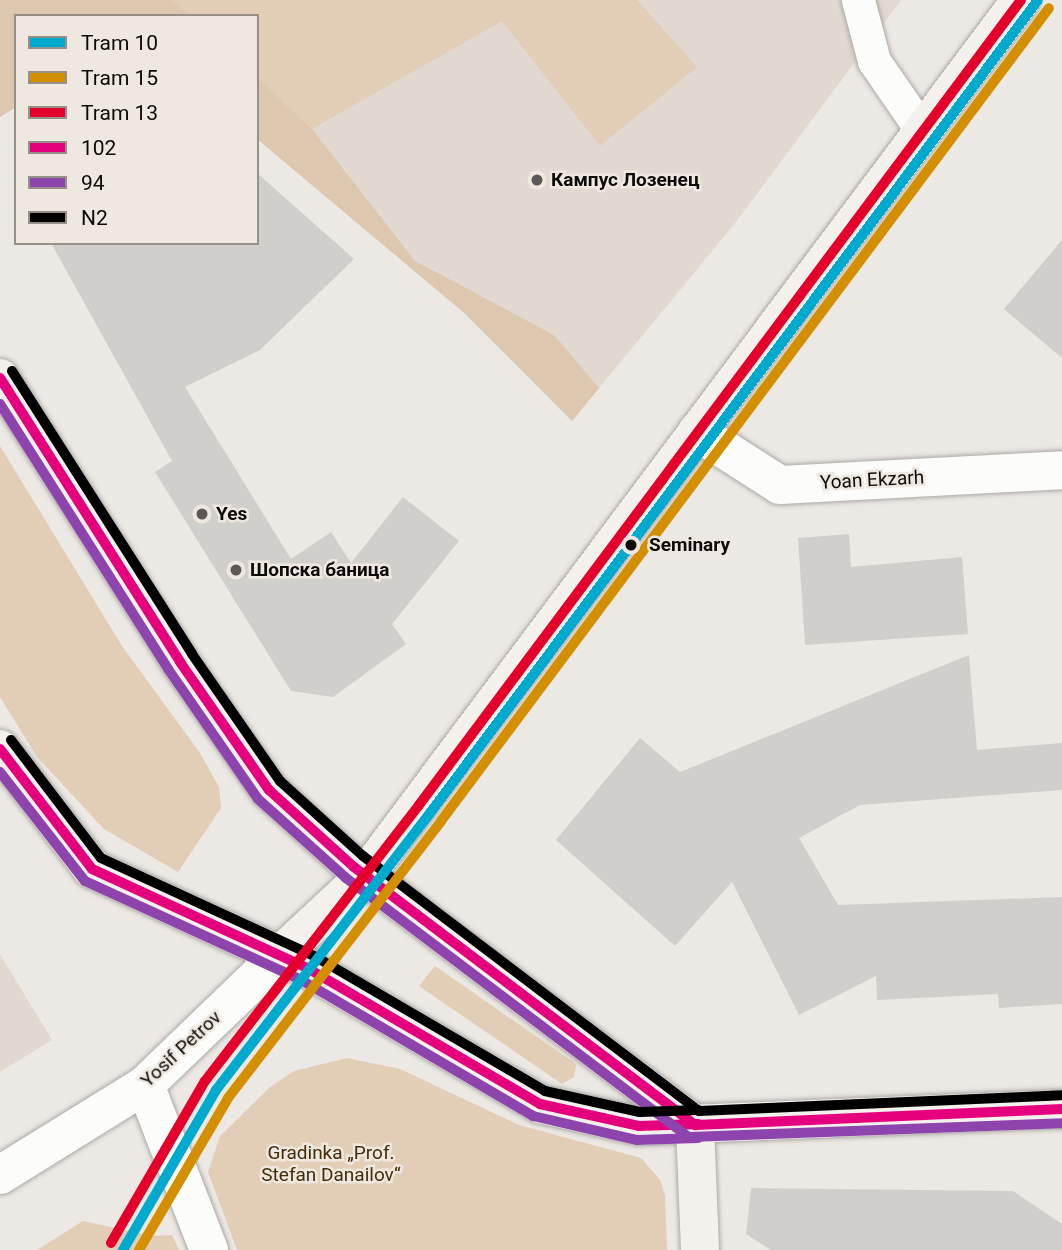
<!DOCTYPE html>
<meta charset="utf-8">
<style>
body{margin:0}
#map{position:relative;width:1062px;height:1250px;overflow:hidden;background:#ece8e4;font-family:Roboto,sans-serif}
div>[style]{position:absolute}
[style*='--x']{left:calc(var(--x)*1px);top:calc(var(--y)*1px);width:calc(var(--w)*1px);rotate:calc(var(--a)*1deg)}
.built>*{inset:0;background:#e1d8d0}
.green>*{inset:0;background:#e2cdb6}
.forest>*{inset:0;background:#ddc8af}
.building>*{inset:0;background:#d1cfcb}
.roads{filter:drop-shadow(0 0 2px #aca9a6) drop-shadow(0 0 2px #aca9a6)}
.lane>*{height:33px;margin:-16.5px;padding:0 16.5px;transform-origin:16.5px;border-radius:16.5px;background:#fcfcfb}
.street>*{height:38px;margin:-19px;padding:0 19px;transform-origin:19px;border-radius:19px;background:#fcfcfb}
.secondary>*{height:38px;margin:-19px;padding:0 19px;transform-origin:19px;border-radius:19px;background:#f4f0ec}
.bus-1>*{height:10px;margin:-5px;padding:0 5px;transform-origin:5px;border-radius:5px;background:#e5007d}
.bus-2>*{height:10px;margin:-5px;padding:0 5px;transform-origin:5px;border-radius:5px;background:#8e44ad}
.bus-3>*{height:10px;margin:-5px;padding:0 5px;transform-origin:5px;border-radius:5px;background:#000}
.tram-1>*{height:10px;margin:-5px;padding:0 5px;transform-origin:5px;border-radius:5px;background:#00a9ce}
.tram-2>*{height:10px;margin:-5px;padding:0 5px;transform-origin:5px;border-radius:5px;background:#d48f01}
.tram-3>*{height:10px;margin:-5px;padding:0 5px;transform-origin:5px;border-radius:5px;background:#e4002b}
.dots>*{width:19px;height:19px;translate:-50% -50%;box-sizing:border-box;border:4px solid #efe8e0;border-radius:50%}
span{translate:-50% -50%;white-space:nowrap;text-align:center;line-height:1.15;-webkit-text-stroke:5px #efe8e0;paint-order:stroke}
.poi-label{font-size:19px;color:#0d0b08;font-weight:700}
.left{translate:0 -50%;text-align:left}
.street-label{font-size:19px;color:#0d0b08}
.stop-label{font-size:19px;color:#0d0b08;font-weight:700}
.park-label{font-size:19px;color:#452c09}
.legend{position:absolute;left:14px;top:14px;width:245px;height:231px;box-sizing:border-box;background:#efe8e0;border:2px solid #95908a;margin:0;padding:9px 12px;list-style:none;font-size:21px;color:#0d0b08}
.legend li{display:flex;align-items:center;gap:14px;height:35px}
.legend b{width:35px;border:2px solid #95908a}
</style>
<div id="map">
<div class="built">
<div style="clip-path:polygon(0 0,901px 0,736px 222px,572px 421px,450px 298px,257px 138px,257px 16px,16px 16px,16px 107px,0 117px)"></div>
<div style="clip-path:polygon(0 954px,52px 1040px,0 1072px)"></div>
</div>
<div class="green">
<div style="clip-path:polygon(173px 0,637px 0,697px 67px,600px 146px,502px 21px,312px 129px,257px 78px,257px 16px,190px 16px)"></div>
<div style="clip-path:polygon(0 446px,122px 646px,200px 753px,219px 787px,221px 808px,178px 872px,104px 829px,37px 757px,0 697px)"></div>
<div style="clip-path:polygon(435px 966px,576px 1064px,574px 1077px,562px 1084px,419px 986px)"></div>
<div style="clip-path:polygon(347px 1058px,400px 1069px,519px 1125px,641px 1158px,660px 1180px,665px 1195px,667px 1250px,237px 1250px,208px 1172px,220px 1136px,270px 1087px,294px 1071px)"></div>
<div style="clip-path:polygon(83px 1221px,152px 1236px,172px 1235px,179px 1250px,37px 1250px)"></div>
</div>
<div class="forest">
<div style="clip-path:polygon(0 0,173px 0,190px 16px,16px 16px,16px 107px,0 117px)"></div>
<div style="clip-path:polygon(257px 78px,312px 129px,415px 261px,554px 335px,599px 388px,572px 421px,463px 312px,257px 139px)"></div>
</div>
<div class="building">
<div style="clip-path:polygon(257px 173px,354px 259px,260px 350px,185px 387px,291px 559px,331px 532px,351px 563px,403px 497px,459px 541px,392px 624px,406px 644px,333px 697px,291px 691px,155px 472px,172px 461px,51px 243px,257px 243px)"></div>
<div style="clip-path:polygon(1062px 240px,1062px 358px,1004px 309px)"></div>
<div style="clip-path:polygon(849px 534px,851px 567px,962px 557px,968px 634px,805px 645px,798px 538px)"></div>
<div style="clip-path:polygon(969px 655px,977px 750px,1062px 743px,1062px 790px,860px 805px,799px 838px,838px 905px,1062px 897px,1062px 1004px,999px 1008px,998px 994px,877px 1000px,876px 976px,799px 1015px,732px 882px,675px 946px,556px 840px,640px 738px,680px 772px)"></div>
<div style="clip-path:polygon(751px 1188px,1013px 1191px,1062px 1224px,1062px 1250px,771px 1250px,746px 1234px)"></div>
</div>
<div class="roads">
<div class="lane">
<div style="--x:858;--y:0;--w:63;--a:75.3"></div>
<div style="--x:874;--y:61;--w:70;--a:55.4"></div>
<div style="--x:914;--y:119;--w:14;--a:34"></div>
</div>
<div class="street">
<div style="--x:697;--y:432;--w:98;--a:32.6"></div>
<div style="--x:780;--y:485;--w:282;--a:-3"></div>
<div style="--x:145;--y:1085;--w:177;--a:68.8"></div>
<div style="--x:0;--y:1175;--w:171;--a:-31.8"></div>
<div style="--x:145;--y:1085;--w:189;--a:-43.9"></div>
</div>
<div class="secondary">
<div style="--x:0;--y:378;--w:336;--a:57.6"></div>
<div style="--x:180;--y:662;--w:156;--a:55.2"></div>
<div style="--x:269;--y:790;--w:115;--a:42.2"></div>
<div style="--x:354;--y:867;--w:428;--a:37.1"></div>
<div style="--x:0;--y:749;--w:151;--a:52.5"></div>
<div style="--x:92;--y:869;--w:239;--a:24.7"></div>
<div style="--x:309;--y:969;--w:268;--a:30.3"></div>
<div style="--x:540;--y:1104;--w:101;--a:12.5"></div>
<div style="--x:639;--y:1126;--w:423;--a:-2.3"></div>
<div style="--x:281;--y:954;--w:115;--a:-42.9"></div>
<div style="--x:365;--y:876;--w:1094;--a:-53.17"></div>
<div style="--x:695;--y:1125;--w:125;--a:87.7"></div>
</div>
</div>
<div class="bus-1">
<div style="--x:0;--y:378;--w:336;--a:57.6"></div>
<div style="--x:180;--y:662;--w:156;--a:55.2"></div>
<div style="--x:269;--y:790;--w:115;--a:42.2"></div>
<div style="--x:354;--y:867;--w:428;--a:37.1"></div>
<div style="--x:695;--y:1125;--w:367;--a:-2.5"></div>
<div style="--x:0;--y:749;--w:151;--a:52.5"></div>
<div style="--x:92;--y:869;--w:239;--a:24.7"></div>
<div style="--x:309;--y:969;--w:268;--a:30.3"></div>
<div style="--x:540;--y:1104;--w:101;--a:12.5"></div>
<div style="--x:639;--y:1126;--w:59;--a:-1.9"></div>
</div>
<div class="bus-2">
<div style="--x:0;--y:404;--w:314;--a:57.6"></div>
<div style="--x:168;--y:669;--w:158;--a:55.3"></div>
<div style="--x:258;--y:799;--w:118;--a:41.9"></div>
<div style="--x:346;--y:878;--w:429;--a:37.1"></div>
<div style="--x:688;--y:1137;--w:374;--a:-2.1"></div>
<div style="--x:0;--y:772;--w:138;--a:52.1"></div>
<div style="--x:85;--y:881;--w:240;--a:24.6"></div>
<div style="--x:303;--y:981;--w:267;--a:30.4"></div>
<div style="--x:533;--y:1116;--w:107;--a:13"></div>
<div style="--x:637;--y:1140;--w:61;--a:-1.9"></div>
</div>
<div class="bus-3">
<div style="--x:12;--y:371;--w:335;--a:57.5"></div>
<div style="--x:192;--y:654;--w:155;--a:55.3"></div>
<div style="--x:280;--y:781;--w:112;--a:42.1"></div>
<div style="--x:363;--y:856;--w:422;--a:37.2"></div>
<div style="--x:699;--y:1111;--w:362;--a:-2.5"></div>
<div style="--x:11;--y:740;--w:148;--a:52.7"></div>
<div style="--x:101;--y:858;--w:237;--a:24.7"></div>
<div style="--x:316;--y:957;--w:265;--a:30.3"></div>
<div style="--x:545;--y:1091;--w:97;--a:12.5"></div>
<div style="--x:640;--y:1112;--w:58;--a:-2"></div>
</div>
<div class="tram-1">
<div style="--x:123;--y:1250;--w:185;--a:-59.8"></div>
<div style="--x:216;--y:1090;--w:350;--a:-52.3"></div>
<div style="--x:430;--y:813;--w:1015;--a:-53.21"></div>
</div>
<div class="tram-2">
<div style="--x:139;--y:1250;--w:176;--a:-59.6"></div>
<div style="--x:228;--y:1098;--w:349;--a:-52.4"></div>
<div style="--x:441;--y:821;--w:1015;--a:-53.21"></div>
</div>
<div class="tram-3">
<div style="--x:111;--y:1243;--w:187;--a:-59.9"></div>
<div style="--x:205;--y:1081;--w:349;--a:-52.2"></div>
<div style="--x:419;--y:805;--w:1005;--a:-53.21"></div>
</div>
<div class="dots">
<div style="left:537px;top:180px;background:#5b5855"></div>
<div style="left:202px;top:514px;background:#5b5855"></div>
<div style="left:631px;top:545px;background:#0d0b08"></div>
<div style="left:236px;top:570px;background:#5b5855"></div>
</div>
<div class="poi-label">
<span class="left" style="left:551px;top:180px">Кампус Лозенец</span>
<span class="left" style="left:216px;top:514px">Yes</span>
<span class="left" style="left:250px;top:570px">Шопска баница</span>
</div>
<div class="street-label">
<span style="left:872px;top:480px;rotate:-3deg">Yoan Ekzarh</span>
<span style="left:181px;top:1049px;rotate:-43deg">Yosif Petrov</span>
</div>
<div class="stop-label">
<span class="left" style="left:649px;top:545px">Seminary</span>
</div>
<div class="park-label">
<span style="left:331px;top:1164px">Gradinka „Prof.<br>Stefan Danailov“</span>
</div>
<ul class="legend">
<li><b style="height:9px;background:#00a9ce"></b>Tram 10</li>
<li><b style="height:9px;background:#d48f01"></b>Tram 15</li>
<li><b style="height:9px;background:#e4002b"></b>Tram 13</li>
<li><b style="height:9px;background:#e5007d"></b>102</li>
<li><b style="height:9px;background:#8e44ad"></b>94</li>
<li><b style="height:9px;background:#000"></b>N2</li>
</ul>
</div>
